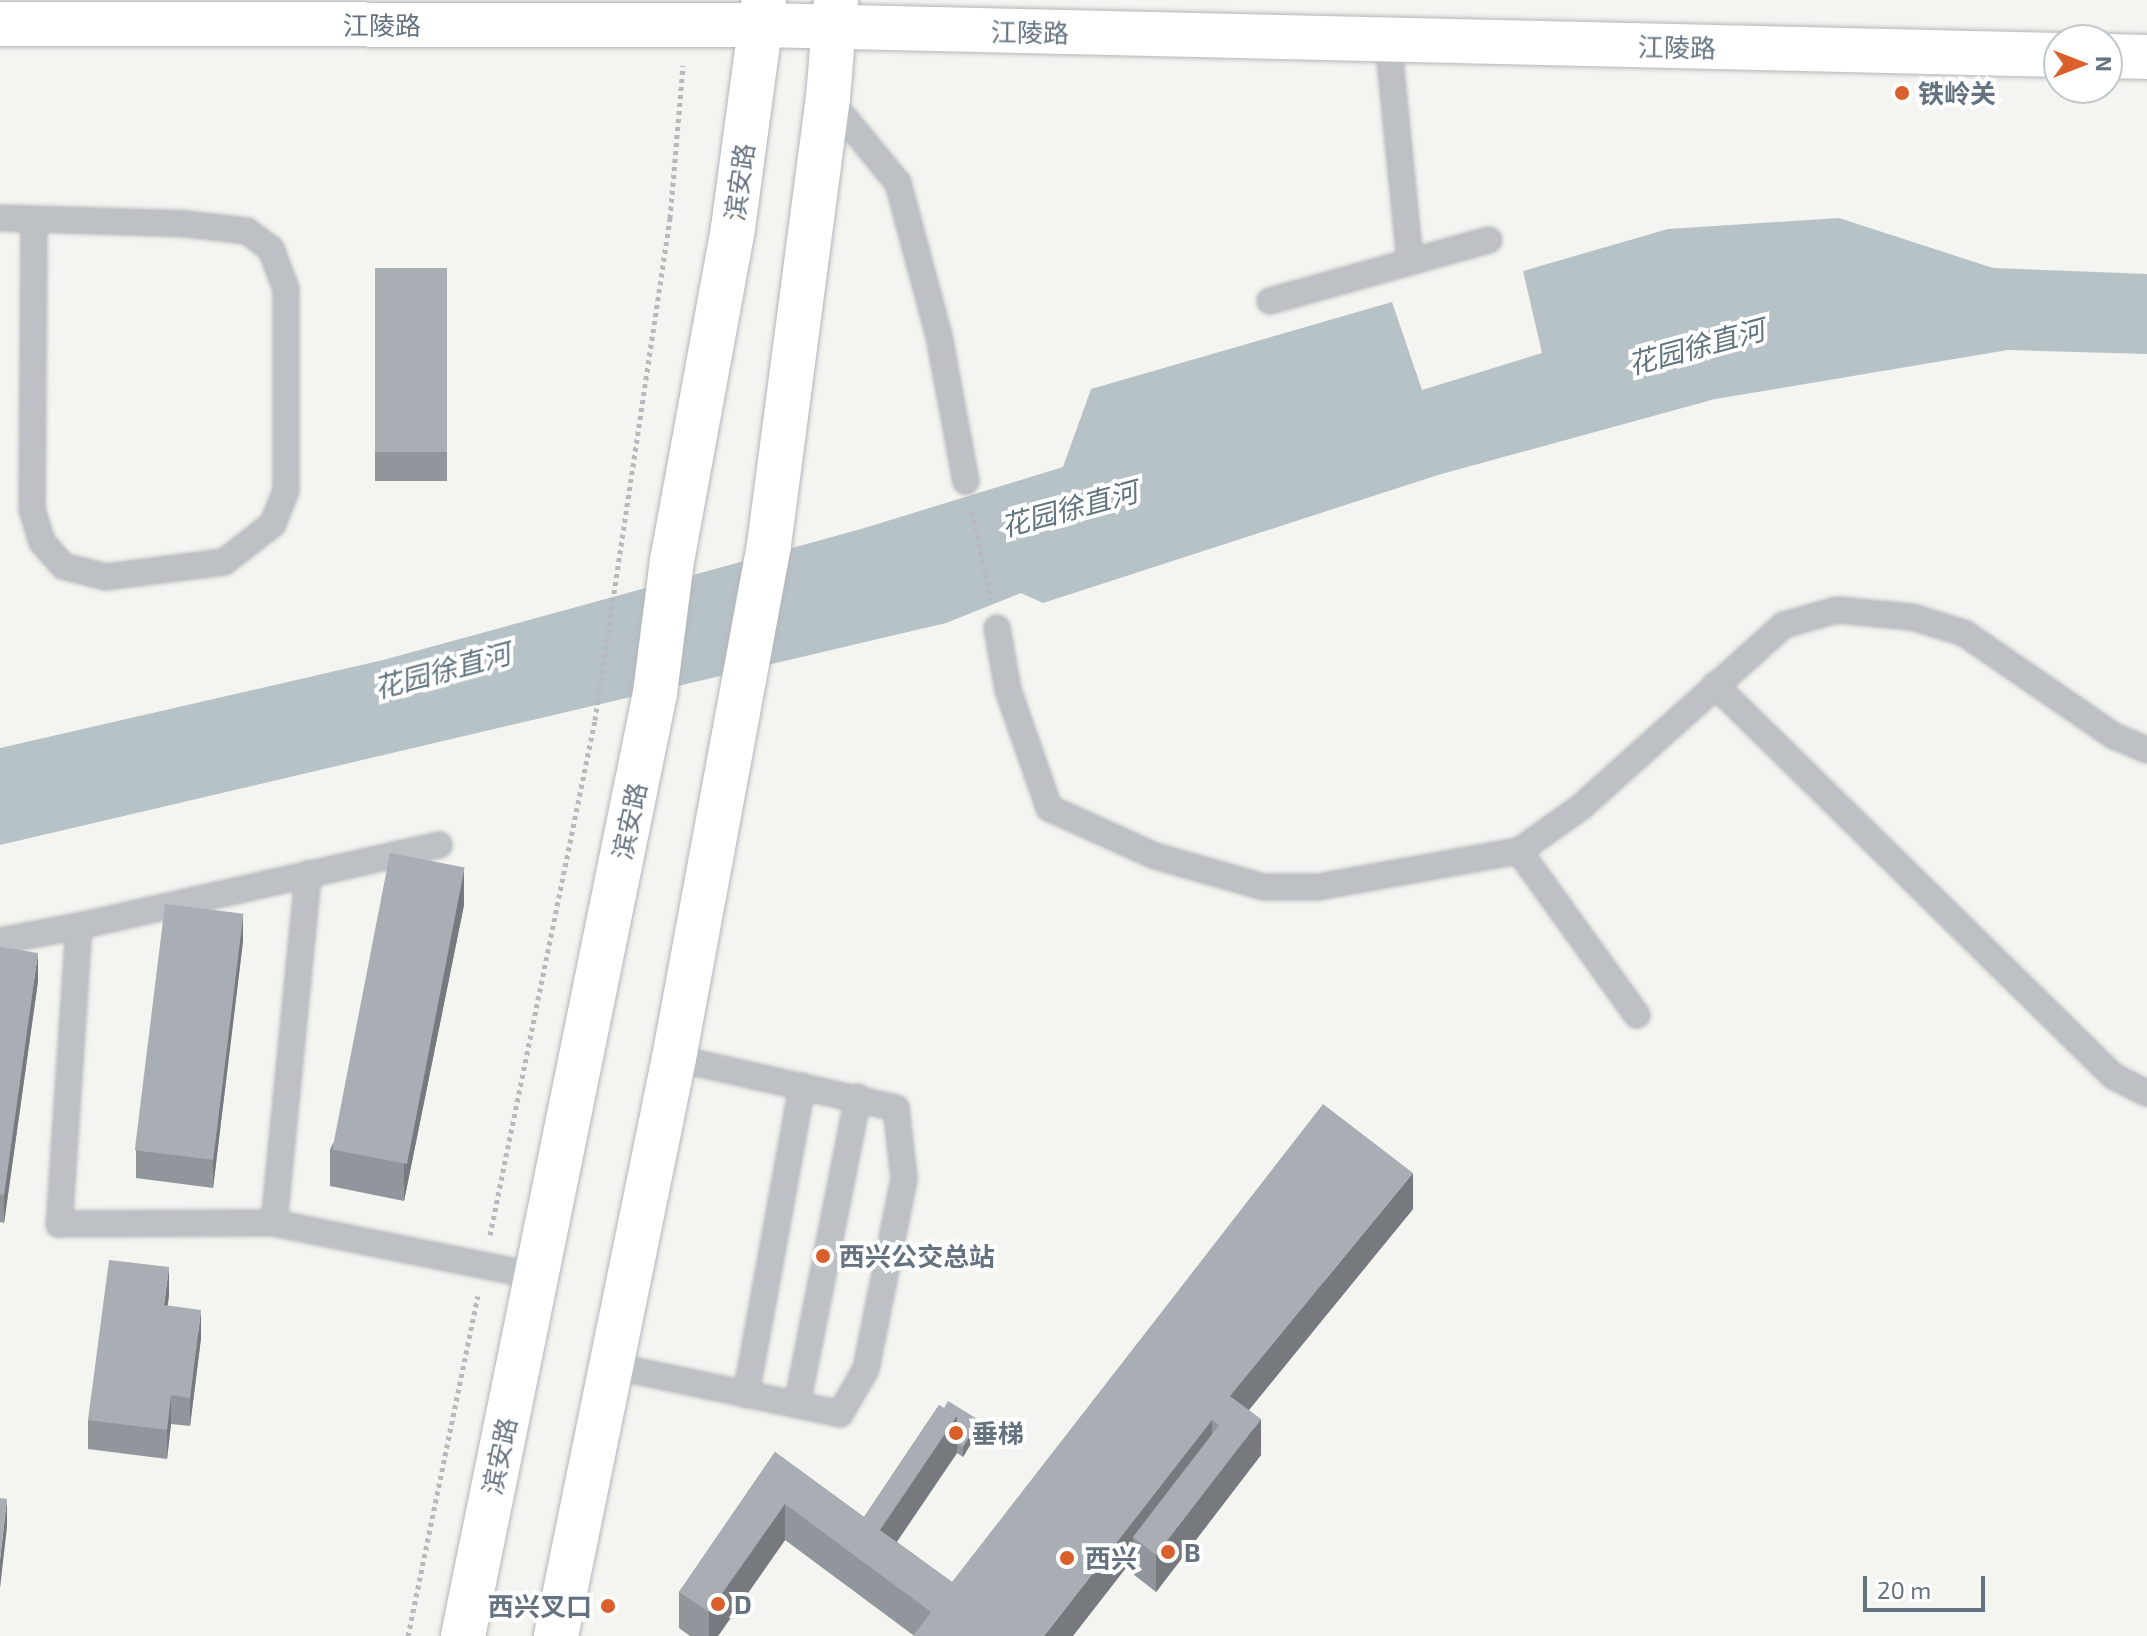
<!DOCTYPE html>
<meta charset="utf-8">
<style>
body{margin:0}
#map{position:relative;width:2147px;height:1636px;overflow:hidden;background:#f4f4f0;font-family:"Exo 2","Noto Sans SC",sans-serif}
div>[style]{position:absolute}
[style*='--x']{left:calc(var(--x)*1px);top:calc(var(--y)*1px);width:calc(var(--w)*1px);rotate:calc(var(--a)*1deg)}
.water>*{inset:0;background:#b7c2c7}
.path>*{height:5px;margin-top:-2.5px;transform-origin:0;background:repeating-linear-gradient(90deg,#b7b9bc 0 4px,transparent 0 8px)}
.roads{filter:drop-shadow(0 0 2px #b2b6ba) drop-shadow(0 0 2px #b2b6ba)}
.service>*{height:24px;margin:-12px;padding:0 12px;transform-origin:12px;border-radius:12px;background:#bdc0c4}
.secondary>*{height:44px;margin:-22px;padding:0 22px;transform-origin:22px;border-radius:22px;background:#fff}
.wall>*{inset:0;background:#90969b;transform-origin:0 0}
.shaded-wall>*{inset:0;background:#767a7e}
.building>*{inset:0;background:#a8aeb4;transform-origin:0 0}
.dots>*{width:22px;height:22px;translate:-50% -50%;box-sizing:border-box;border:4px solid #fff;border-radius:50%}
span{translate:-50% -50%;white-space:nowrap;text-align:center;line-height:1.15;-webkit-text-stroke:8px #fff;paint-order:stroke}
.street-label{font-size:26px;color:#657280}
.poi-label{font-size:26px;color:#657280;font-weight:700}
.left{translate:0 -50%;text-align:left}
.right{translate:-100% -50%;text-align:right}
.water-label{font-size:28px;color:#60737e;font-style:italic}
.north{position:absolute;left:2043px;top:24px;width:80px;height:80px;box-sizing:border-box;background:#fff;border:2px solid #c1c7cc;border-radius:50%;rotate:90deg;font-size:22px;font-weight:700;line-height:32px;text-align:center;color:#657280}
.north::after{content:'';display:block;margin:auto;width:28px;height:36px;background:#da5f2b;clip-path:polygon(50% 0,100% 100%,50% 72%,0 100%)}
.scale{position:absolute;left:1863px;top:1576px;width:122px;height:36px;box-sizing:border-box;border:4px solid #657280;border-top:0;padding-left:10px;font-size:24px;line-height:28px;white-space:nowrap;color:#657280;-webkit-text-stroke:6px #fff;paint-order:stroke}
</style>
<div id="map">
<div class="water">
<div style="clip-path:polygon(1839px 218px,1993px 268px,2147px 274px,2147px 354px,2008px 350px,1715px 399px,1438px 475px,1043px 603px,1021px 593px,946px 623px,0 845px,0 748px,383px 660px,861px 529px,1063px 467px,1091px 389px,1392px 302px,1422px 390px,1542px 353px,1523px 271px,1668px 229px)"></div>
</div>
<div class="path">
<div style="--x:972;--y:512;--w:90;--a:77.8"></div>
<div style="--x:490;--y:1235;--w:526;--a:-78.48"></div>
<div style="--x:595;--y:720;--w:508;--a:-81.5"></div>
<div style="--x:670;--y:218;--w:153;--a:-85.1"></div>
<div style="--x:408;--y:1636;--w:347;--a:-78.4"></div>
</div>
<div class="roads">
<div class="service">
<div style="--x:1388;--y:40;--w:222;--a:84.3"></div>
<div style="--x:828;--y:98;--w:110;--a:50.5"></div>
<div style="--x:898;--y:183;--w:158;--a:75"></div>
<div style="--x:939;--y:336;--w:148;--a:79.5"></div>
<div style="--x:0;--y:218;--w:186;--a:1.8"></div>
<div style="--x:186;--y:224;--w:61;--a:6.5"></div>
<div style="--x:247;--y:231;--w:30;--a:37"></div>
<div style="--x:271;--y:249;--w:43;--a:69.4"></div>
<div style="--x:286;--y:289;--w:202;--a:90"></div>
<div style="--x:286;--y:491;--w:35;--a:112"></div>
<div style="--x:273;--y:524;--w:62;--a:142.2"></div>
<div style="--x:224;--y:562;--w:119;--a:172.8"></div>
<div style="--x:106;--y:577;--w:44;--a:-165.7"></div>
<div style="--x:63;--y:566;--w:32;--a:-131"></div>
<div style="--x:42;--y:542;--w:34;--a:-107"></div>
<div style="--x:32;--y:510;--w:291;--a:-89.6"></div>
<div style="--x:1270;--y:301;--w:227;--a:-15.6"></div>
<div style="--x:997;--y:628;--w:63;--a:79.9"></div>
<div style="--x:1008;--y:690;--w:125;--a:70.8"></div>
<div style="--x:1049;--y:808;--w:116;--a:24.4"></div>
<div style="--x:1155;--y:856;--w:113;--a:15.9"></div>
<div style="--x:1264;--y:887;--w:54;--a:0"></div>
<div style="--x:1318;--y:887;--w:204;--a:-10.2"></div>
<div style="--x:1519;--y:851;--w:76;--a:-35.4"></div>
<div style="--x:1581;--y:807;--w:273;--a:-41.9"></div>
<div style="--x:1784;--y:625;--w:55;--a:-15.8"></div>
<div style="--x:1837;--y:610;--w:75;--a:5.3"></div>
<div style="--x:1912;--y:617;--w:54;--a:17.1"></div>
<div style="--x:1964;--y:633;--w:182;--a:34.5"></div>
<div style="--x:2114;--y:736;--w:36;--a:23"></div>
<div style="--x:1715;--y:685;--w:558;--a:44.49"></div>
<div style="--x:2113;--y:1076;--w:38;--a:27"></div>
<div style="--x:439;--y:845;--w:369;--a:167.3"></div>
<div style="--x:79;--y:926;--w:299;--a:93.8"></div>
<div style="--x:59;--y:1224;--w:215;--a:-0.3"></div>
<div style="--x:274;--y:1223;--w:267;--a:11.4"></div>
<div style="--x:1519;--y:851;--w:202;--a:54.3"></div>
<div style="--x:0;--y:941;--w:80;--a:-10.8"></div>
<div style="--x:274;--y:1223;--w:351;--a:-84.4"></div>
<div style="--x:613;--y:1366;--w:232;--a:11.9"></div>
<div style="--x:840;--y:1414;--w:52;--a:-60"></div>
<div style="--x:866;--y:1369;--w:195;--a:-78.7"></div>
<div style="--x:904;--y:1178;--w:70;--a:-96.5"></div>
<div style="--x:896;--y:1108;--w:228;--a:-167.3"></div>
<div style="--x:746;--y:1395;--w:314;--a:-79.7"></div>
<div style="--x:797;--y:1405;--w:314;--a:-78.8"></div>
</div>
<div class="secondary">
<div style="--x:0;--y:24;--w:761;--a:0.08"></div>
<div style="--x:761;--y:25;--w:1298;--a:1.32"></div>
<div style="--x:2107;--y:56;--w:40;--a:1.4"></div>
<div style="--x:463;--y:1636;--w:962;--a:-78.49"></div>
<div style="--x:655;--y:693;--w:133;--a:-82.7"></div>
<div style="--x:672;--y:561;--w:339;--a:-79.6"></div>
<div style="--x:733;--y:228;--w:230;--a:-82.3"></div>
<div style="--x:556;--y:1636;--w:590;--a:-78.46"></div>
<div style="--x:674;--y:1058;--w:522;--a:-79.51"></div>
<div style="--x:769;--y:545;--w:451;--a:-82.5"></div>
<div style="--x:828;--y:98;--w:98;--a:-85.3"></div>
</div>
</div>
<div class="wall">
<div style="left:375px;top:268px;width:72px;height:213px"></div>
<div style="clip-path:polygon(464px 905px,404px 1201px,330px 1186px,330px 1149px)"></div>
<div style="clip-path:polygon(243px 941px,213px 1188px,136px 1178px,136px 1150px)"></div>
<div style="clip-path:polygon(0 947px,38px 981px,4px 1223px,0 1222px)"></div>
<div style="clip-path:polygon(1413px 1209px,1249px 1410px,1261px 1455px,1156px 1592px,1133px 1574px,1133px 1559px,913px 1635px,785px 1540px,718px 1636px,690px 1636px,679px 1628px,679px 1592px,775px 1452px,864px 1517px,939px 1405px,979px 1430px,963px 1457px,957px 1453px,897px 1542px,952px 1582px)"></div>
<div style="clip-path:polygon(169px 1296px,167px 1305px,201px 1338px,190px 1426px,171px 1424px,167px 1459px,88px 1449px,88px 1420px)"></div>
</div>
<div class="shaded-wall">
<div style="clip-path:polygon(464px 868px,464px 905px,404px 1201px,404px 1165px)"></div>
<div style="clip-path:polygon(243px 913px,243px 941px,213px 1188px,213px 1159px)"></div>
<div style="clip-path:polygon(38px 953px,38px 981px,4px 1223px,4px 1195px)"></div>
<div style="clip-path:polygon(1413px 1173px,1413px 1209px,1230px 1433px,1230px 1396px)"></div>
<div style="clip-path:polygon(169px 1267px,169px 1296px,164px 1333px,164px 1305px)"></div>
<div style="clip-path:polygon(201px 1310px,201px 1338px,190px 1426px,190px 1398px)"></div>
<div style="clip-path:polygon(171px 1395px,171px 1424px,167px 1459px,167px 1430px)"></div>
<div style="clip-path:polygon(957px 1416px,957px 1453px,880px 1566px,880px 1530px)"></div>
<div style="clip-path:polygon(1261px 1419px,1261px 1455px,1156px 1592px,1156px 1555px)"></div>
<div style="clip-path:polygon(979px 1420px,979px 1430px,963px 1457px,963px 1447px)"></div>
<div style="clip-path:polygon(1212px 1420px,1212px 1457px,1133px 1537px,1133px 1559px,1073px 1636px,1044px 1636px)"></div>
<div style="clip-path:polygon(7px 1499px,7px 1527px,0 1588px,0 1560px)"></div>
<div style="clip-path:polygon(785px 1504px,785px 1540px,718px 1636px,709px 1636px,709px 1612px)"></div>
</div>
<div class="building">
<div style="left:375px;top:268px;width:72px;height:184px"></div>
<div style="left:390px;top:853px;width:76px;height:302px;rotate:11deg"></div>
<div style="left:165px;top:904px;width:79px;height:248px;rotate:7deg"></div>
<div style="clip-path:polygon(0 947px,38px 953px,4px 1195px,0 1194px)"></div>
<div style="clip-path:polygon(1323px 1104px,1413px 1173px,1230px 1396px,1261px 1419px,1156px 1555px,1133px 1537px,1219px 1425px,1212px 1420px,1044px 1636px,913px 1636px,931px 1612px,785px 1504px,709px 1612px,679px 1592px,775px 1452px,864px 1517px,939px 1405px,957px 1416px,880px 1530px,952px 1582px)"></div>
<div style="clip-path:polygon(109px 1260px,169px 1267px,164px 1305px,201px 1310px,190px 1398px,171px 1395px,167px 1430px,88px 1420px)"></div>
<div style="clip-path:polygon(948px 1401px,979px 1420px,963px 1447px,957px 1443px,957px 1416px,944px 1408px)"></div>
<div style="clip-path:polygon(0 1498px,7px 1499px,0 1560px)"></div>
</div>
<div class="dots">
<div style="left:1902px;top:93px;background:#da5f2b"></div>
<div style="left:823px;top:1256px;background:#da5f2b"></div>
<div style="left:956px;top:1433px;background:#da5f2b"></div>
<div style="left:1168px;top:1552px;background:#da5f2b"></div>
<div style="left:1067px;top:1558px;background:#da5f2b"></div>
<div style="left:718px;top:1604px;background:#da5f2b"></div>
<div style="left:608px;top:1606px;background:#da5f2b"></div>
</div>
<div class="street-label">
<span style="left:382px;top:25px">江陵路</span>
<span style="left:1030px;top:32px;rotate:1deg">江陵路</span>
<span style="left:1677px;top:47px;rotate:1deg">江陵路</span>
<span style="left:739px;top:182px;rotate:-82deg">滨安路</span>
<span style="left:629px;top:821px;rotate:-78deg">滨安路</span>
<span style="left:499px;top:1456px;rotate:-78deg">滨安路</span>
</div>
<div class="poi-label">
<span class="left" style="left:1918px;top:93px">铁岭关</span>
<span class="left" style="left:839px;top:1256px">西兴公交总站</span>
<span class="left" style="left:972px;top:1433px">垂梯</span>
<span class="left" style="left:1184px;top:1552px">B</span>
<span class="left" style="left:1085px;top:1558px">西兴</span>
<span class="left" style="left:734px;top:1604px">D</span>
<span class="right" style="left:592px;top:1606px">西兴叉口</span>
</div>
<div class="water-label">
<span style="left:1696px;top:346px;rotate:-15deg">花园徐直河</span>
<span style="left:1069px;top:508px;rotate:-15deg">花园徐直河</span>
<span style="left:442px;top:670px;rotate:-15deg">花园徐直河</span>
</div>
<div class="north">N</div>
<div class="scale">20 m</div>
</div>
